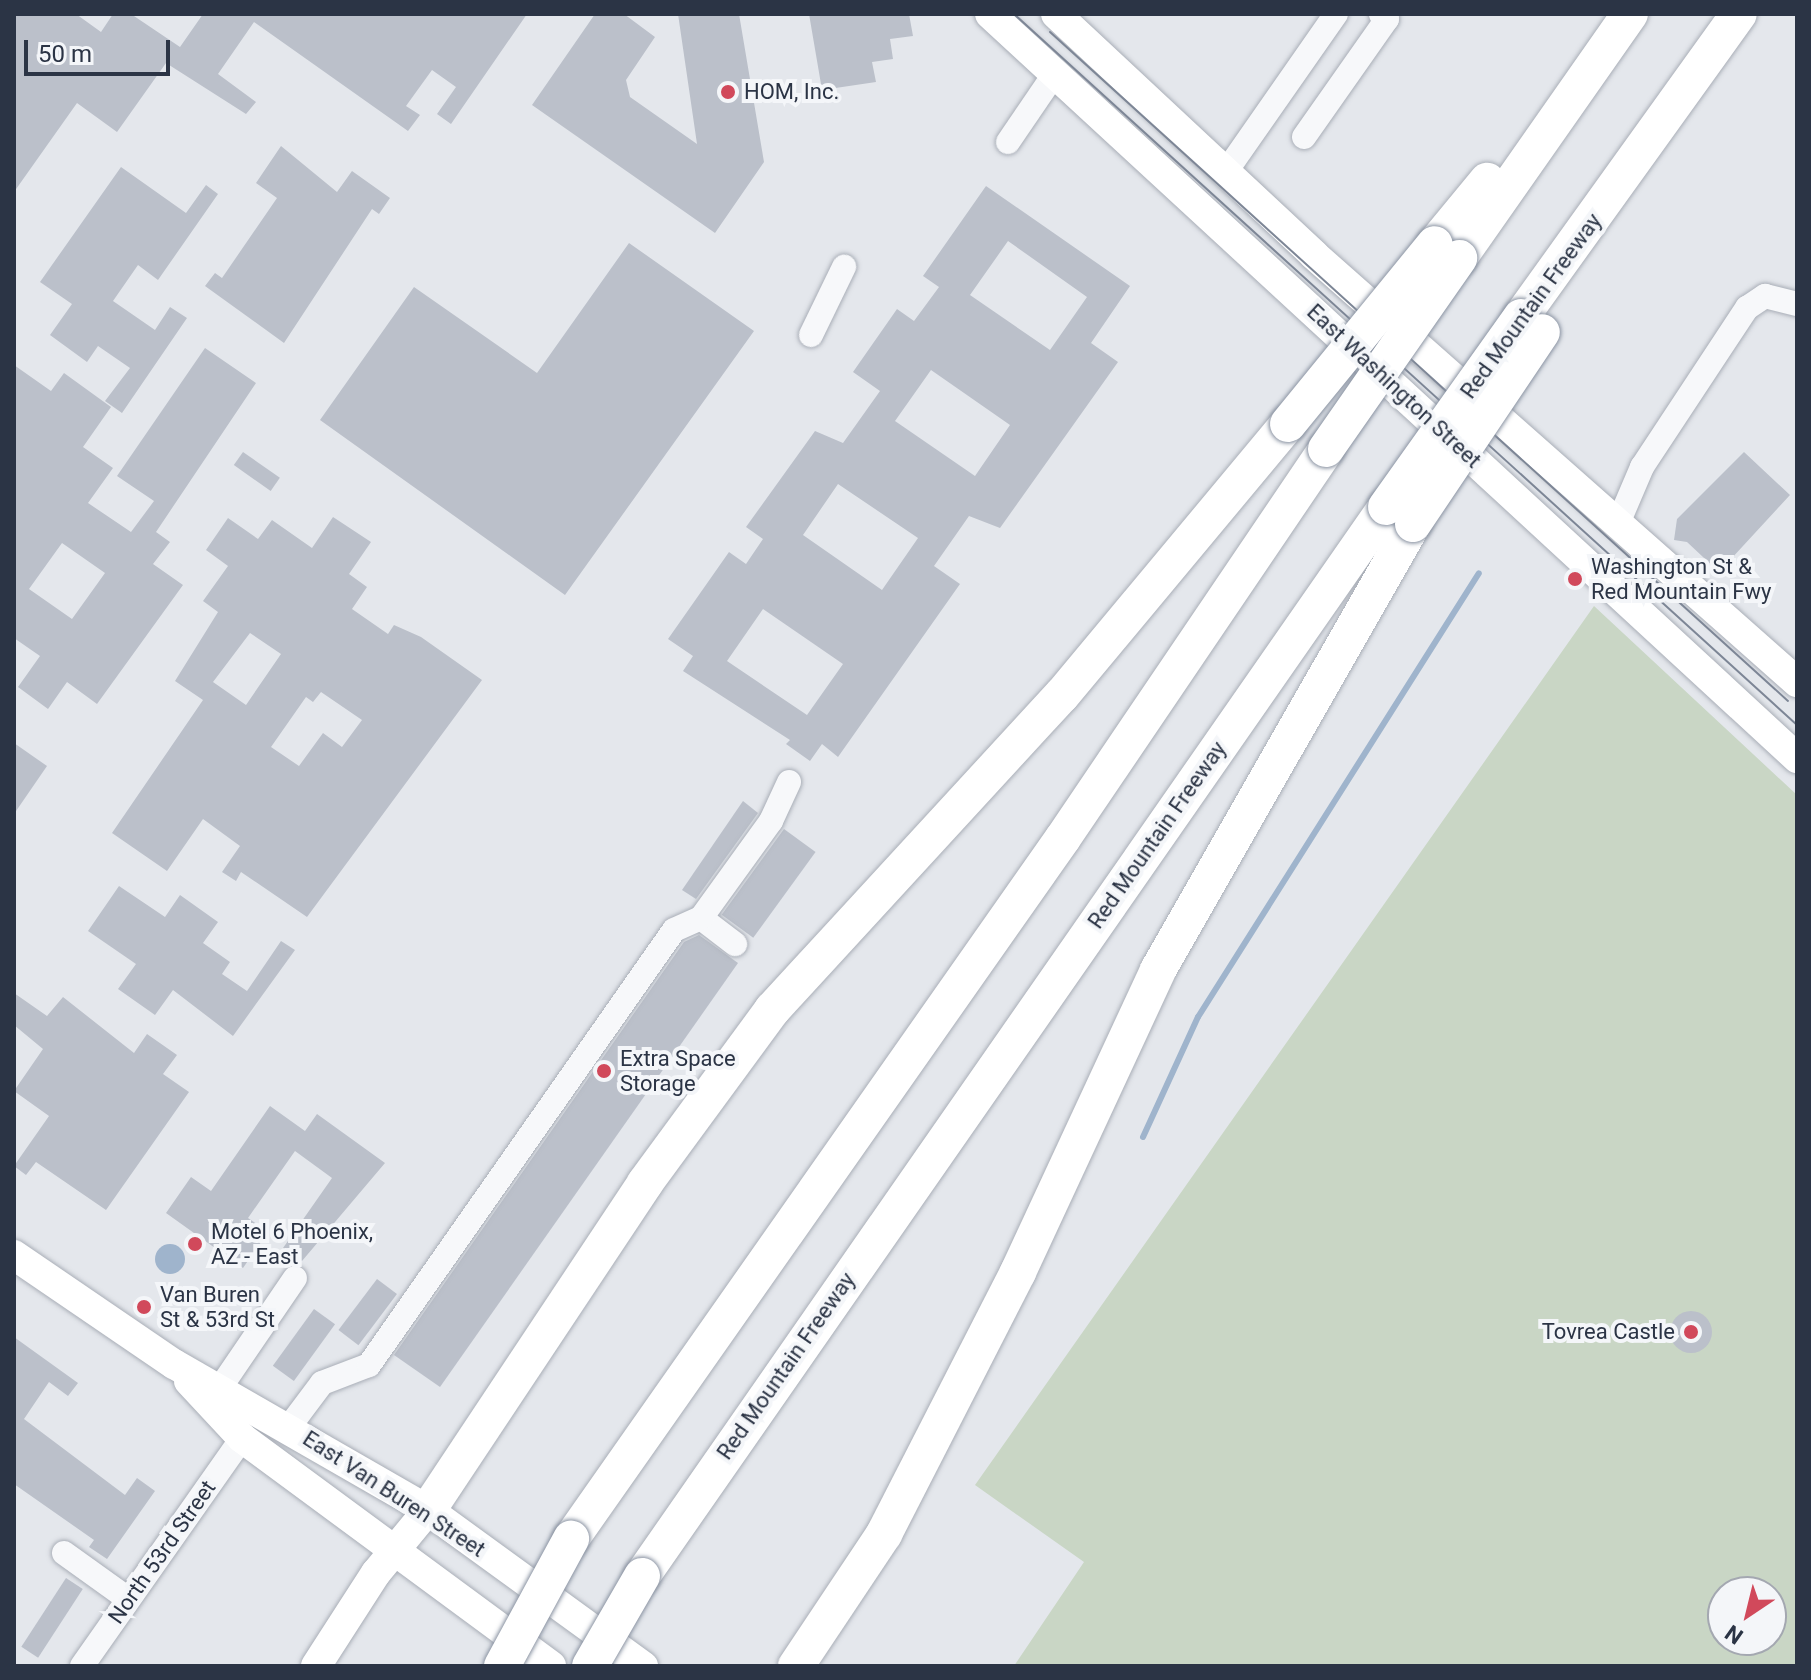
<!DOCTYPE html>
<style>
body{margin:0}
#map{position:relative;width:1811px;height:1680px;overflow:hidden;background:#e4e7ec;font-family:Roboto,sans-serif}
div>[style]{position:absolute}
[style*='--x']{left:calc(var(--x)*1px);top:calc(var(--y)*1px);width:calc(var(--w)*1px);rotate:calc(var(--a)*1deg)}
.green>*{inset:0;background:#c9d6c5}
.water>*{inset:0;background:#9fb4cc}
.round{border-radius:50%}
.stream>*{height:6px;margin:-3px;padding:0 3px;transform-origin:3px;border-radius:3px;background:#9fb4cc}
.building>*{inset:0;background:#bbc0ca;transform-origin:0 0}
.roads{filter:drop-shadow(0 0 2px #a9aeb7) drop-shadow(0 0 2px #a9aeb7)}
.minor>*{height:24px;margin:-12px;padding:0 12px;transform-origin:12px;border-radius:12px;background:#f7f8fa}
.major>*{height:30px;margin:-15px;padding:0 15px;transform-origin:15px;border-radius:15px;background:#fff}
.highway>*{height:36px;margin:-18px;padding:0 18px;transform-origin:18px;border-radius:18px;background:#fff}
.tram>*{height:2px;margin:-1px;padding:0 1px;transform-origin:1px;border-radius:1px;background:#7d8696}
.bridges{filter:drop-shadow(0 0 2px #8b94a3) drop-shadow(0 0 2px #8b94a3)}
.highway-bridge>*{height:36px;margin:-18px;padding:0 18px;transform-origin:18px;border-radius:18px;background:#fff}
.dots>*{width:22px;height:22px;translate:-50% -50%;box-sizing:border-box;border:4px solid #f4f6f9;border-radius:50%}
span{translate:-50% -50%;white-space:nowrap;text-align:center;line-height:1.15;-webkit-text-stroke:8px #f4f6f9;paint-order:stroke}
.poi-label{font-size:22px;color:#2b3445}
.left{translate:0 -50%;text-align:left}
.right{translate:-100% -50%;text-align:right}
.street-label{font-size:22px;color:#2b3445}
.frame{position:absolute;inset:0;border:16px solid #2b3445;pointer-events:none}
.north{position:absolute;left:1707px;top:1576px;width:80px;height:80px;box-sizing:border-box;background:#f4f6f9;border:2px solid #a4a8b1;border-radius:50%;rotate:215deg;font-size:22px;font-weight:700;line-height:32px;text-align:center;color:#2b3445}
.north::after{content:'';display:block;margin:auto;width:28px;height:36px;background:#d1495b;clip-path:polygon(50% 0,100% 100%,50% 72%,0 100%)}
.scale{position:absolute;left:24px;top:40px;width:146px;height:36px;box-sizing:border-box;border:4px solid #2b3445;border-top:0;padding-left:10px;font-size:24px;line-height:28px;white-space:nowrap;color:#2b3445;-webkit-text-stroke:6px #f4f6f9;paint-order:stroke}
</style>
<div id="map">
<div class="green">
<div style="clip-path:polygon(evenodd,1594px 606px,1797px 795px,1797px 1666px,1014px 1666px,1084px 1562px,975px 1485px,1594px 606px,1723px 1592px,1771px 1592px,1771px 1640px,1723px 1640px,1723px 1592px)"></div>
</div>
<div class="water">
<div class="round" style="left:155px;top:1244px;width:30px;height:30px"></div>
</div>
<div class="stream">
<div style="--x:1143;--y:1137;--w:132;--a:-65.4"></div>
<div style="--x:1198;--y:1017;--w:525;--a:-57.67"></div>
</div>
<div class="building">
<div style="clip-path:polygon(14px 14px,76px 14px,101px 32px,113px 14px,131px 14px,180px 47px,203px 14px,527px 14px,451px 124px,437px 114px,456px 87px,432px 70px,406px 106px,420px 115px,408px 131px,254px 22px,218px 74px,256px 102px,246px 114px,166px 63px,117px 132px,77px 103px,14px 192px)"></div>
<div style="clip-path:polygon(595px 14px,624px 14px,655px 37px,626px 80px,630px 97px,697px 144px,678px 14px,739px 14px,764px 162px,715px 233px,532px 105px)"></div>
<div style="clip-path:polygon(809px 14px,909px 14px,913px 36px,890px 39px,893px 59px,872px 62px,876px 82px,822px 90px)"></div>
<div style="clip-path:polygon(281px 146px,337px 192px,352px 171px,390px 198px,379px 214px,372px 209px,284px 343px,205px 286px,215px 273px,222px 278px,277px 198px,256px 183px)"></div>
<div style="clip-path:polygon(121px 167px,186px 213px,206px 185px,218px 194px,158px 280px,138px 265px,113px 301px,155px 330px,170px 307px,187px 318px,122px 413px,105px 401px,130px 368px,98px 346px,87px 362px,50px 335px,72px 304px,40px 282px)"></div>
<div style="clip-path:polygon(evenodd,986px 186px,1130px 286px,1091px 343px,1118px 362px,1000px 528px,969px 516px,934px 566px,960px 584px,838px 757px,822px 744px,810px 761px,786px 744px,790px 740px,683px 671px,693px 656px,668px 639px,729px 552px,746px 564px,763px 539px,746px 527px,815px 431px,843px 443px,880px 391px,853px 372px,897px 309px,914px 321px,939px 287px,923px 276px,986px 186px,1008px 241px,1087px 297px,1050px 350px,970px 295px,1008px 241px,986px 186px,931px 370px,1010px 425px,975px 476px,895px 421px,931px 370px,986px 186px,838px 484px,918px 538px,882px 590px,803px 535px,838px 484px,986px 186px,763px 609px,843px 664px,807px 715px,727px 661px,763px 609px)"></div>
<div style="clip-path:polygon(629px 243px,754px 331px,565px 595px,320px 420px,414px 287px,537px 373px)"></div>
<div style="clip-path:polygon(evenodd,205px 348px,256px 383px,156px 532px,170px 542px,153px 564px,183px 585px,97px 704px,67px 682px,48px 709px,18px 687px,40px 656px,14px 638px,14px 365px,51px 391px,64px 373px,111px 407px,83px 447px,113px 468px,88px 503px,131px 532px,154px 501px,117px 476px,205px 348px,62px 543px,105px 573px,72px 619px,29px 589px,62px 543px)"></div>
<div style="left:243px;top:452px;width:45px;height:16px;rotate:35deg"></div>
<div style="clip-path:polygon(1744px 452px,1790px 495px,1719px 572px,1687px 542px,1674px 540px,1677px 519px)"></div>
<div style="clip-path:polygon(evenodd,333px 517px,371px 542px,349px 574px,367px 587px,352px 609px,388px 634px,394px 625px,421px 637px,482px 680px,307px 917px,241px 872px,236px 881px,222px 872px,240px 846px,203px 819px,167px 871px,112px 833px,203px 700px,175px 681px,218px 612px,203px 601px,228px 566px,206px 550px,228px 518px,258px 539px,272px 520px,312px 548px,333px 517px,250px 633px,281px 654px,246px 705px,213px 682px,250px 633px,333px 517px,321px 692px,362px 720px,342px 747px,323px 733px,299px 766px,271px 747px,306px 697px,313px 702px,321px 692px)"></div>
<div style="clip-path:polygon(14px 743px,47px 766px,14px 814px)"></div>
<div style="clip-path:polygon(743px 801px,758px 813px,696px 899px,682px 890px)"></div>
<div style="left:784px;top:829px;width:39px;height:106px;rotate:36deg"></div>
<div style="clip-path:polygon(119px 886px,165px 917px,180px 895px,218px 922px,203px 943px,230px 962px,222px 974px,247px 991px,281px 941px,295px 950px,233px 1036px,173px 990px,155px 1015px,118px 989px,136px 964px,88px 931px)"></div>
<div style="clip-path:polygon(699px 935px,738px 963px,440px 1387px,394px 1355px,684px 942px)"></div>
<div style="clip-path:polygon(14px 993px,47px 1016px,63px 997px,134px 1053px,147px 1034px,177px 1055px,163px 1074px,189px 1092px,106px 1210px,36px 1162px,26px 1175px,14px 1166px,49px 1116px,14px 1091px,43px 1049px,14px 1025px)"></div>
<div style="clip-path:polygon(270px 1106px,305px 1131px,317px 1114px,385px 1163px,302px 1261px,283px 1248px,332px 1178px,295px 1151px,248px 1218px,268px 1232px,243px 1268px,166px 1213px,191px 1177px,211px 1191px)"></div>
<div style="left:377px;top:1279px;width:25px;height:64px;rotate:37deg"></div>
<div style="left:314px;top:1309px;width:26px;height:70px;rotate:36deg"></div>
<div class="round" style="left:1670px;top:1311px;width:42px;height:42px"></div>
<div style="clip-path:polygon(14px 1337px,78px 1383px,68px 1396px,49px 1382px,24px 1419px,125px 1495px,137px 1478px,155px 1491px,107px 1559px,89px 1547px,94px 1540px,14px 1484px)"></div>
<div style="left:66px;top:1578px;width:20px;height:82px;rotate:33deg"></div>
</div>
<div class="roads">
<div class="minor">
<div style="--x:1304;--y:137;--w:144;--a:-54.9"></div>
<div style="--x:1387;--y:19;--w:8;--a:-140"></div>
<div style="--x:1008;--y:142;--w:83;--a:-55.7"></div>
<div style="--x:1225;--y:173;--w:194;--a:-55.1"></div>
<div style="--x:811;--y:335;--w:76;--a:-64.1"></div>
<div style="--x:1619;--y:521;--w:59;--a:-66.9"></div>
<div style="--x:1642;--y:467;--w:191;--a:-56.6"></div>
<div style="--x:1747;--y:308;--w:22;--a:-34"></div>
<div style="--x:1765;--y:296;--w:33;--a:14"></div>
<div style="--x:701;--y:918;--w:43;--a:37.4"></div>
<div style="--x:220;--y:1388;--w:133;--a:-55.7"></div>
<div style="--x:289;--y:1427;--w:55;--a:-53.1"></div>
<div style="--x:322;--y:1383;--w:50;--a:-21"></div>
<div style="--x:369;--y:1365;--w:531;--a:-54.96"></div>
<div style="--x:674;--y:930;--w:30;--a:-24"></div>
<div style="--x:701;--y:918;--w:120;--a:-54.2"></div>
<div style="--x:771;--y:821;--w:43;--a:-65.2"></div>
<div style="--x:64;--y:1553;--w:79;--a:35.7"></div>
<div style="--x:82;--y:1666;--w:279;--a:-54.9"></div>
</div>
<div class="major">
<div style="--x:990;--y:14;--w:1098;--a:42.67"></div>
<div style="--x:1056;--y:14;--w:353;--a:43"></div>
<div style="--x:1314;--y:255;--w:645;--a:41.48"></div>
<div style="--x:14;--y:1255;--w:194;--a:34.3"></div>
<div style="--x:174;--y:1364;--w:293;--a:29.9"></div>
<div style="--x:428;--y:1510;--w:266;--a:36"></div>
<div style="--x:189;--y:1381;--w:78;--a:47.1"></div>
<div style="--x:242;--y:1438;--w:384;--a:36.4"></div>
<div style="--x:316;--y:1666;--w:111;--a:-57.2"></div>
<div style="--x:376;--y:1573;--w:82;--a:-50.5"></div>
</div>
<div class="highway">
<div style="--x:1435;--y:244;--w:82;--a:-50.5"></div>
<div style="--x:1459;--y:258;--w:298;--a:-55"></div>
<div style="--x:1521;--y:317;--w:373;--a:-54.3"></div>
<div style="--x:428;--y:1510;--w:392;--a:-56.4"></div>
<div style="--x:645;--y:1183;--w:215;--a:-53.7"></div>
<div style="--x:772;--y:1010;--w:428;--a:-47.4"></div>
<div style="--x:1062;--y:695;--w:353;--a:-50.2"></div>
<div style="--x:571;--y:1539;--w:856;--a:-54.94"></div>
<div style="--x:1063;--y:838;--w:470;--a:-55.9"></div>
<div style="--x:642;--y:1576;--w:1302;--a:-55.16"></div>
<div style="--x:796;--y:1666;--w:159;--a:-56.3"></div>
<div style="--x:884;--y:1534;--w:294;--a:-62.9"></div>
<div style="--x:1018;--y:1272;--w:333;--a:-65.1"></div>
<div style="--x:1158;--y:970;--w:514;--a:-60.24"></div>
</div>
</div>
<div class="tram">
<div style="--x:1014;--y:14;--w:1058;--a:42.24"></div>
<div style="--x:1050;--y:32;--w:996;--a:42.19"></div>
</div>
<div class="bridges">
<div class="highway-bridge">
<div style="--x:1288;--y:424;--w:232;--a:-50.8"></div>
<div style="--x:1326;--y:449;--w:233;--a:-55.1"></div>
<div style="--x:1386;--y:507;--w:233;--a:-54.6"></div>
<div style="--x:1413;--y:524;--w:231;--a:-56.1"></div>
<div style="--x:502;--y:1666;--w:145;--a:-61.5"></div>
<div style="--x:590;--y:1666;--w:104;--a:-60"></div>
</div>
</div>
<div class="dots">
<div style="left:728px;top:92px;background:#d1495b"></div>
<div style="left:1575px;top:579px;background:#d1495b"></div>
<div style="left:604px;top:1071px;background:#d1495b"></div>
<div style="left:195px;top:1244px;background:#d1495b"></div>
<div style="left:144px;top:1307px;background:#d1495b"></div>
<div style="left:1691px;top:1332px;background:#d1495b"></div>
</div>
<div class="poi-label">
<span class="left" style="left:744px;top:92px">HOM, Inc.</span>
<span class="left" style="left:1591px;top:579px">Washington St &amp;<br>Red Mountain Fwy</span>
<span class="left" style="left:620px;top:1071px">Extra Space<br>Storage</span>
<span class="left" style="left:211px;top:1244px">Motel 6 Phoenix,<br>AZ - East</span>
<span class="left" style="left:160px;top:1307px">Van Buren<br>St &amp; 53rd St</span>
<span class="right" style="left:1675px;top:1332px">Tovrea Castle</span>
</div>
<div class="street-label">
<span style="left:1531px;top:306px;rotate:-54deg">Red Mountain Freeway</span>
<span style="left:1394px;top:386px;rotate:43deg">East Washington Street</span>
<span style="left:1157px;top:835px;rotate:-55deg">Red Mountain Freeway</span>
<span style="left:786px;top:1366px;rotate:-55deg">Red Mountain Freeway</span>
<span style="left:394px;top:1494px;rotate:33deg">East Van Buren Street</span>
<span style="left:162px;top:1552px;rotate:-55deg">North 53rd Street</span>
</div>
<div class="frame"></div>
<div class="north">N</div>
<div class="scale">50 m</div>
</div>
